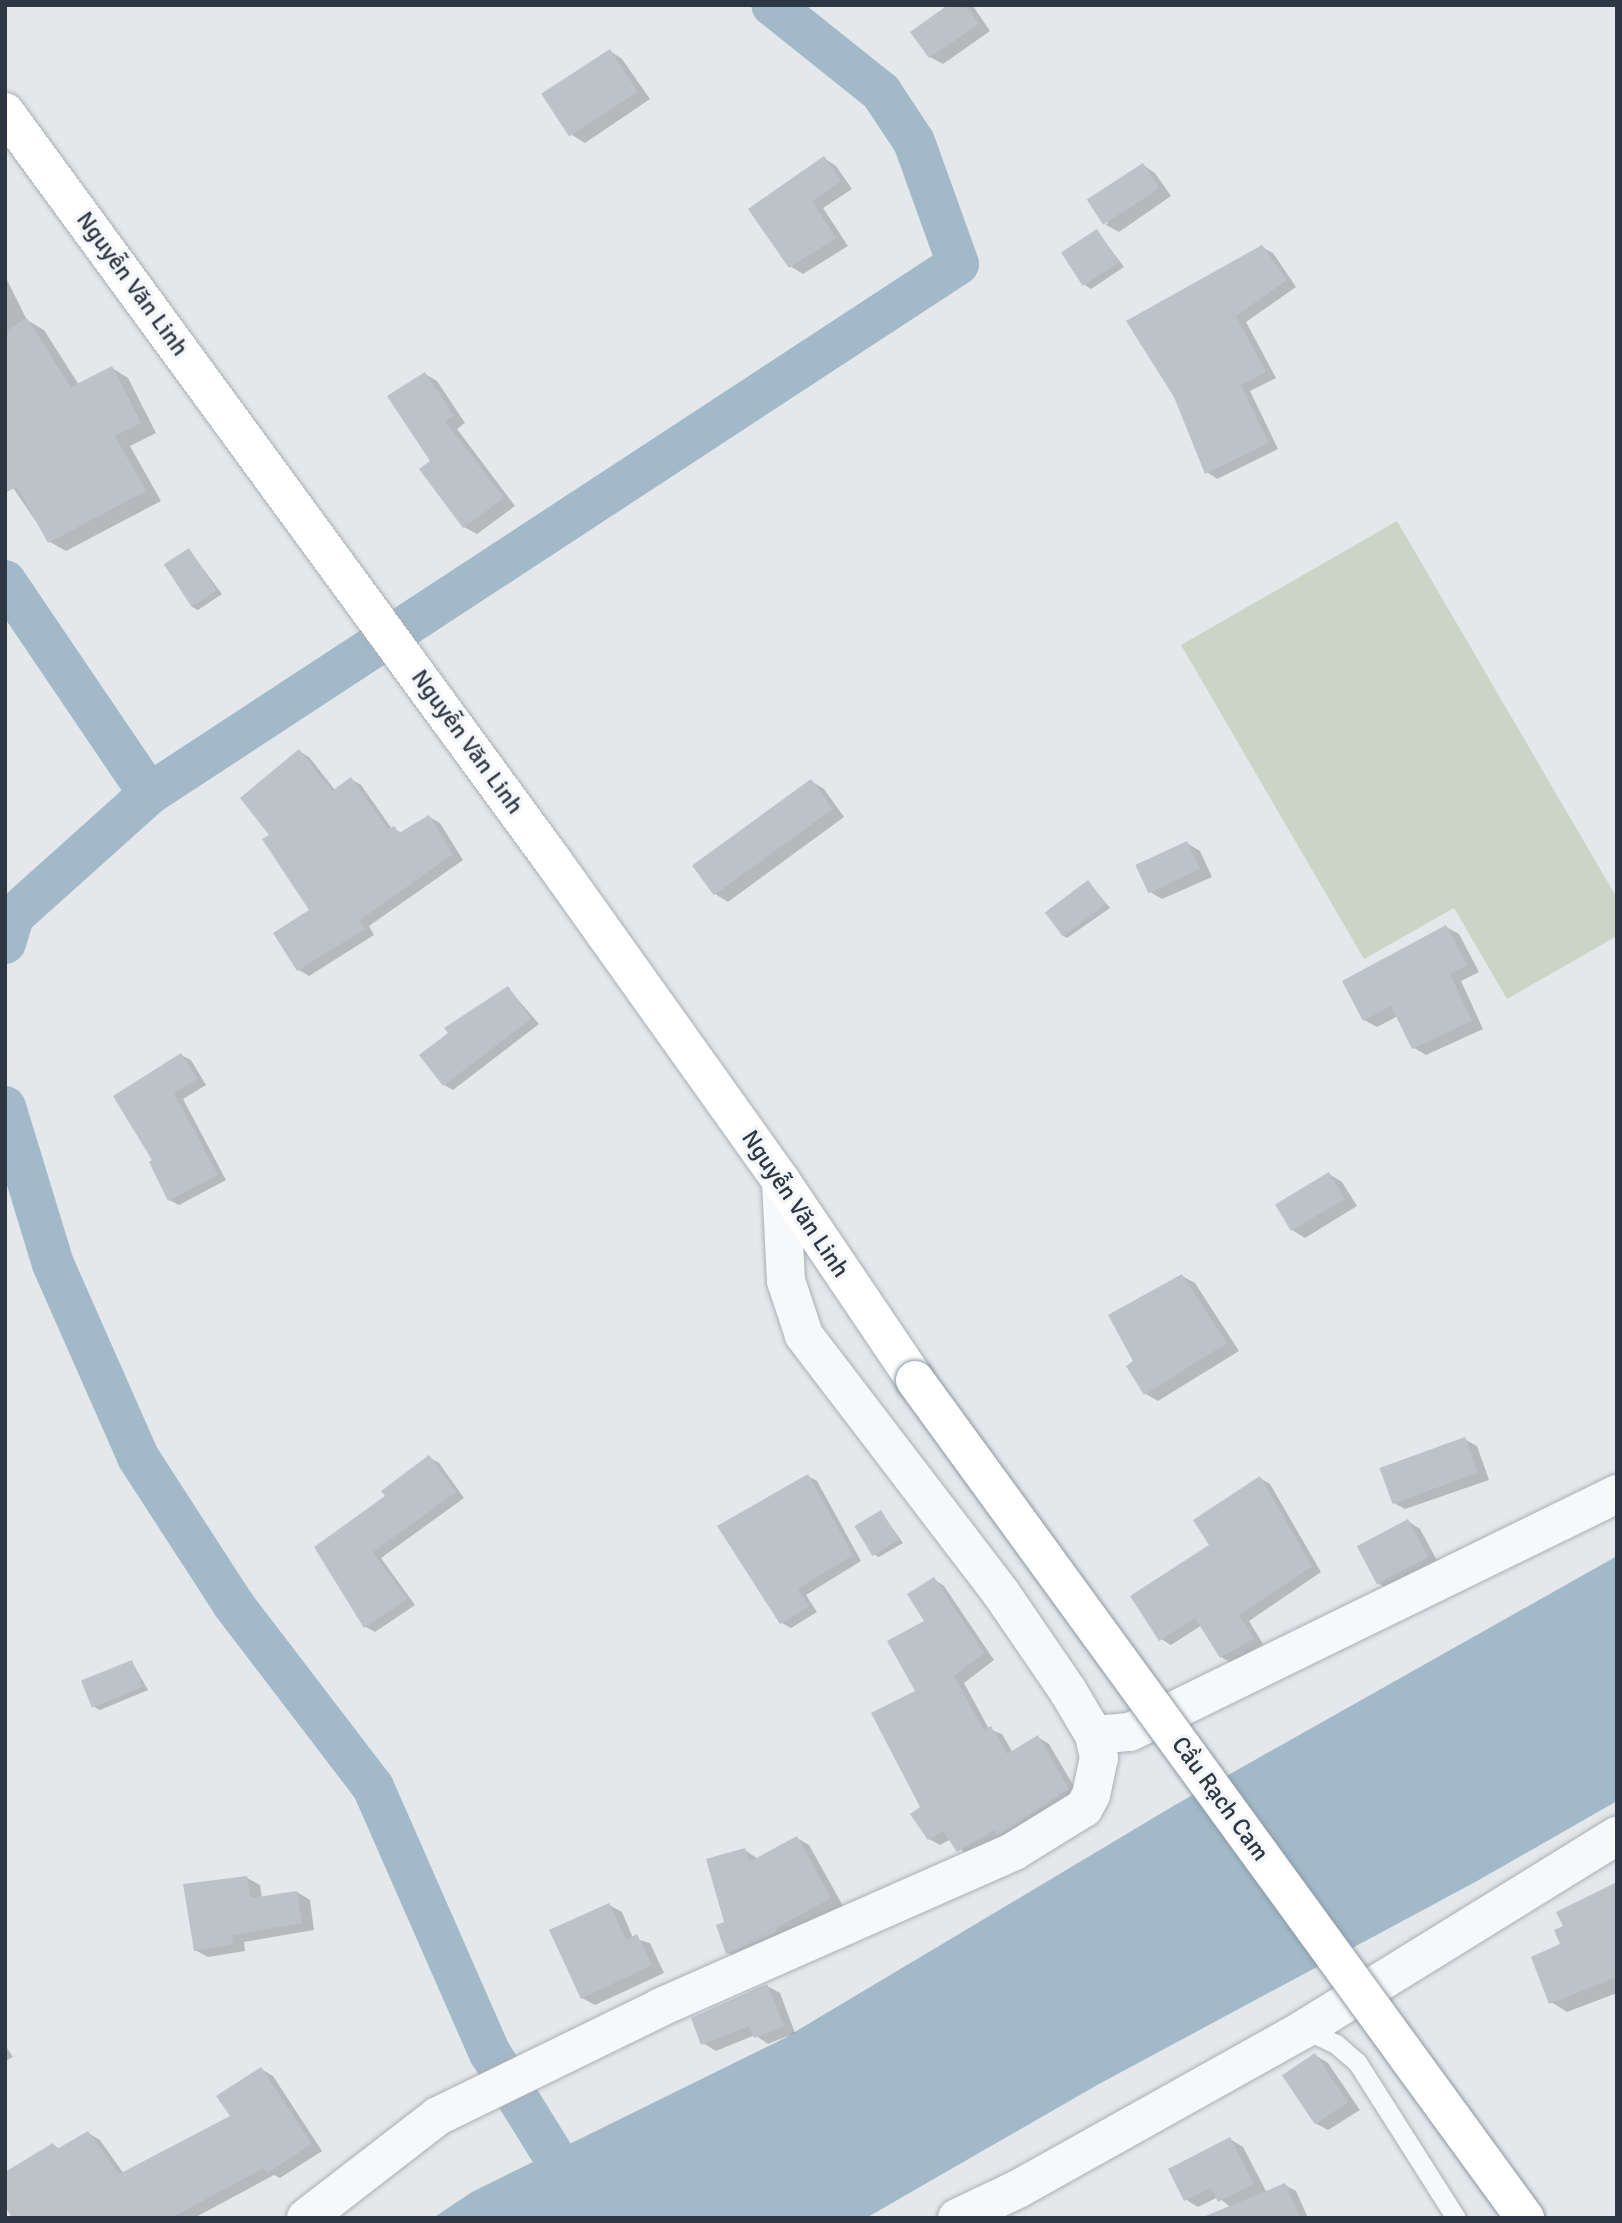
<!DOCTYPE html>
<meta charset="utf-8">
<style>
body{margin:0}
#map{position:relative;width:1622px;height:2223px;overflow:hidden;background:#e4e8eb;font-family:Signika,sans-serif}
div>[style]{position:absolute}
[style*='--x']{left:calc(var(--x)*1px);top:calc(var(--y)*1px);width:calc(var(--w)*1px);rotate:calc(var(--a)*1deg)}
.green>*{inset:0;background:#cbd5c6}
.water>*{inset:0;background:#a1b9c9}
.shadow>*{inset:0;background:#0003}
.canal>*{height:42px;margin:-21px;padding:0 21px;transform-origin:21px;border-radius:21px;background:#a1b9c9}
.building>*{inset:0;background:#bcc2c8;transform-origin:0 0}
.roads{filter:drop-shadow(0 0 2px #a9afb5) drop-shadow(0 0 2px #a9afb5)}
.service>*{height:19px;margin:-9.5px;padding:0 9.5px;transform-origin:9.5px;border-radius:9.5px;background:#f7f8fa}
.minor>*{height:38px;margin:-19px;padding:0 19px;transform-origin:19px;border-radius:19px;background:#f7f8fa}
.trunk>*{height:38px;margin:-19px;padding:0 19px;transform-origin:19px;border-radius:19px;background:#fff}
.bridges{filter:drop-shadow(0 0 2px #8c97a1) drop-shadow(0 0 2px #8c97a1)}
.trunk-bridge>*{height:38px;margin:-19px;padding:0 19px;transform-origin:19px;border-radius:19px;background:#fff}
span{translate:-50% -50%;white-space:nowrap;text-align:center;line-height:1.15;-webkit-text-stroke:7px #f4f6f9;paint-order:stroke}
.street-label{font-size:24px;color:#2c3743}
.frame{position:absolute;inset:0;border:7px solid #2c3743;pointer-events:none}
</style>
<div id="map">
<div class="green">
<div style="clip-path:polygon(1397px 521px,1617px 898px,1617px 936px,1507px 999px,1454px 908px,1364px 959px,1181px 645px)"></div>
</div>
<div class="water">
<div style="clip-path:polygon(1617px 1556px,1617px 1801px,1477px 1881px,1099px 2084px,866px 2218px,433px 2218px,472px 2192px,783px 2039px,1175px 1805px)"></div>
</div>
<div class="shadow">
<div style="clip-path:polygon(951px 5px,973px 6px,990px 31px,943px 64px,930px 57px)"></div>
<div style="clip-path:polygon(610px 51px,622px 59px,650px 99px,585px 143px,572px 135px)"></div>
<div style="clip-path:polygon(824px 158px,836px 166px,852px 189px,823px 208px,848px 246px,803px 274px,790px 266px)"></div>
<div style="clip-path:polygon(1143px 165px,1155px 173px,1171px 196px,1119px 232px,1106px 225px)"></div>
<div style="clip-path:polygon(1097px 231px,1124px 267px,1091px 289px,1085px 285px)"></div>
<div style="clip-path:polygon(1262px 247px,1273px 253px,1296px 287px,1246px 322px,1276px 378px,1250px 391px,1278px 449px,1217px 479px,1207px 472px,1175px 396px)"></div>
<div style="clip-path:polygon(5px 276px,27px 320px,44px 330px,79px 385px,112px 368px,128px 378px,156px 433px,130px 446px,161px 501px,66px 551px,50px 542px,5px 476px)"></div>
<div style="clip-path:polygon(425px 374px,437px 381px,465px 423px,457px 429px,515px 506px,477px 534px,464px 527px,433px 462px)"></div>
<div style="clip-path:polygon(189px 550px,222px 594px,198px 610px,192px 607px)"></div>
<div style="clip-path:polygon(299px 751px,309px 757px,335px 790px,351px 779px,361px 785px,392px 829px,403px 833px,429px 817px,440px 823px,463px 860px,369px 926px,374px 935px,309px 976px,299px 970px,312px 910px,272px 835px)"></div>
<div style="clip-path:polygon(811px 781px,824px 789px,844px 817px,728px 902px,715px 894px)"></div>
<div style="clip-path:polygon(1187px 843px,1200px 851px,1212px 877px,1162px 899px,1150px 892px)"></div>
<div style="clip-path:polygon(1088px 882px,1110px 908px,1067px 938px,1062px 935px)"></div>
<div style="clip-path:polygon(1446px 927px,1459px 934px,1479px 972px,1461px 981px,1483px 1029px,1426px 1055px,1414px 1048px,1398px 1016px,1377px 1027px,1364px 1020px)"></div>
<div style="clip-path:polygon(508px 988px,539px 1024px,453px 1090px,444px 1085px)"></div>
<div style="clip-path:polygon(181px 1055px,191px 1060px,206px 1085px,183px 1099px,226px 1180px,179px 1205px,169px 1200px,155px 1161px)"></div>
<div style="clip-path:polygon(1329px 1174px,1342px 1182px,1357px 1206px,1305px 1238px,1292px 1230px)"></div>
<div style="clip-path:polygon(1182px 1276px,1195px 1283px,1239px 1351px,1158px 1401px,1146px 1394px,1128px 1367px,1136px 1362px)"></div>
<div style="clip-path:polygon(1464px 1439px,1477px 1446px,1489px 1480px,1405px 1509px,1392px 1502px)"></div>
<div style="clip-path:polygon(429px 1457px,439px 1463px,464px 1498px,381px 1558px,415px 1605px,375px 1632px,366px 1627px,316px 1547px,387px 1497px)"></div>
<div style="clip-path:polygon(808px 1476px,817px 1481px,861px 1561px,806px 1595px,817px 1612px,791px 1628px,782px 1623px,720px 1526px)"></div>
<div style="clip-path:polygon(1260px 1478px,1270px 1484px,1321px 1572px,1249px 1621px,1263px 1644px,1232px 1663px,1221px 1657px,1202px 1625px,1171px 1645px,1161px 1639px,1212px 1546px)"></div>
<div style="clip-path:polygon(881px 1512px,903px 1543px,879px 1557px,873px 1554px)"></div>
<div style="clip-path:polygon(1408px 1521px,1420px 1529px,1439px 1564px,1391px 1591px,1378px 1583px)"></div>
<div style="clip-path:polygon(934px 1579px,944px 1586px,994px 1660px,964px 1683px,989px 1729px,1002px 1734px,1013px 1753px,1038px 1737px,1049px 1744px,1079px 1795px,969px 1857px,951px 1839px,940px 1845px,929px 1839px,923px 1808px,917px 1691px)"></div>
<div style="clip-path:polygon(132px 1662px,148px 1690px,100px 1710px,94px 1707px)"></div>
<div style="clip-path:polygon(797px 1838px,809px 1845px,843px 1906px,740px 1960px,728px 1953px,745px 1850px,758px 1859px)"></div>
<div style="clip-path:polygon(247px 1878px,260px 1885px,262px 1898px,297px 1892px,310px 1900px,314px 1930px,244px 1942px,245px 1951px,208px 1957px,195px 1950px)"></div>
<div style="clip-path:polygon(1617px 1889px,1617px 1993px,1567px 2012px,1551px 2002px,1562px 1945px)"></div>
<div style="clip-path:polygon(609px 1905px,622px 1912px,633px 1938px,650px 1943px,664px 1973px,595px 2005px,582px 1998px)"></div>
<div style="clip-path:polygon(767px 1986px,780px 1993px,795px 2033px,768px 2044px,755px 2035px,716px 2051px,703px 2043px)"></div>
<div style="clip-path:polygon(5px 2045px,13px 2057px,5px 2061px)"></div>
<div style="clip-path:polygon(1315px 2055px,1328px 2063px,1360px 2110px,1328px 2130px,1315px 2123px)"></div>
<div style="clip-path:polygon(261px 2069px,273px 2076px,322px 2151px,280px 2178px,274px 2175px,194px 2218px,14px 2218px,53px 2145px,60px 2149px,88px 2133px,100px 2140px,124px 2174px,232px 2116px)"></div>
<div style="clip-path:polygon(1230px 2139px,1243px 2147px,1267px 2193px,1285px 2185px,1296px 2191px,1308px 2218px,1244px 2218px,1218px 2197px,1198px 2207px,1185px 2199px)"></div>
</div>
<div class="canal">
<div style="--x:5;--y:581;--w:257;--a:55.9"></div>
<div style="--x:5;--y:943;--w:28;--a:-73"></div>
<div style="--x:13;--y:916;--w:183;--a:-41.9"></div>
<div style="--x:149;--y:794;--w:967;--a:-33.23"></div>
<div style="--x:958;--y:264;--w:130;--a:-109.8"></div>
<div style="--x:914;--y:142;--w:60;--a:-123.4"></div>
<div style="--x:881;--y:92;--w:139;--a:-141.4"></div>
<div style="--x:5;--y:1107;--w:164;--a:73"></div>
<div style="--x:53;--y:1264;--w:211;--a:66.2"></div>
<div style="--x:138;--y:1457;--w:175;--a:57.1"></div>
<div style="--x:233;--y:1604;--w:230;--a:52.6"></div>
<div style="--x:373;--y:1787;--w:291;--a:66.3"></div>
<div style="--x:490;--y:2053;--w:194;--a:58.3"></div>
</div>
<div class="building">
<div style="clip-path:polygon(948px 5px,966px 5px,979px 24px,929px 58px,910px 32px)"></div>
<div style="left:610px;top:49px;width:51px;height:82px;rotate:57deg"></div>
<div style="clip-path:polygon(824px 156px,841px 181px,812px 201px,836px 238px,789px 268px,748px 209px)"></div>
<div style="left:1143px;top:163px;width:30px;height:67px;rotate:57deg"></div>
<div style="left:1097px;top:229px;width:40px;height:43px;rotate:57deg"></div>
<div style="clip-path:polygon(1262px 245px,1287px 280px,1236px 316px,1266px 372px,1241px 385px,1269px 443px,1205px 474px,1174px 397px,1126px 321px)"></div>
<div style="clip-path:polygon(27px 318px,71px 387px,112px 366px,141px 423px,115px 436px,146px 491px,48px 543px,17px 487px,5px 493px,5px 332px)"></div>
<div style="clip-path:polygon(425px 372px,454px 416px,445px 421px,504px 498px,463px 528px,419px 469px,430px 461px,387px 396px)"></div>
<div style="left:189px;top:548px;width:51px;height:30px;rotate:57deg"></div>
<div style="clip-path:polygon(299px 749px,332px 791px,351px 777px,388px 829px,394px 826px,399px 833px,429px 815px,453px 854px,360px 920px,365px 929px,297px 971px,273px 933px,309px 910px,262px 839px,269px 835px,240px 798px)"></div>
<div style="left:811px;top:779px;width:37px;height:147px;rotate:54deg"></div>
<div style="left:1187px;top:841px;width:31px;height:57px;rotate:65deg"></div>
<div style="left:1088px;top:880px;width:30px;height:54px;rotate:53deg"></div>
<div style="clip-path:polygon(1446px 925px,1467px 965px,1450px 974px,1472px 1021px,1412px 1049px,1391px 1006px,1363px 1021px,1342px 981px)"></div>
<div style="clip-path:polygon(508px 986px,531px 1019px,443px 1086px,419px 1055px,448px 1033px,444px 1028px)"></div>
<div style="clip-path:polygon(181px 1053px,197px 1079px,174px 1093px,218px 1175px,168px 1201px,149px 1162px,152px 1160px,113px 1096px)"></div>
<div style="left:1329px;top:1172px;width:31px;height:63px;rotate:59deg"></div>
<div style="clip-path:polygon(1182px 1274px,1227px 1343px,1144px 1395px,1126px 1366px,1133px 1361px,1108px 1315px)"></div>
<div style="left:1465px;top:1437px;width:38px;height:91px;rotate:70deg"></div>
<div style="clip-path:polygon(429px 1455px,456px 1492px,373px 1552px,407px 1599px,364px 1628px,314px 1547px,385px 1496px,381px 1491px)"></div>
<div style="clip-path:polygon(808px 1474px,853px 1555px,798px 1589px,809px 1606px,780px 1624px,717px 1526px)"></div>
<div style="clip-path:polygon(1260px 1476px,1312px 1566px,1239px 1615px,1254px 1638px,1220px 1658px,1195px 1618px,1159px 1641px,1130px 1596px,1209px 1545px,1193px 1520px)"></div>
<div style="left:881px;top:1510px;width:35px;height:31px;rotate:59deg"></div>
<div style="left:1408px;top:1519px;width:43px;height:58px;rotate:62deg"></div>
<div style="clip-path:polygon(934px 1577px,984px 1653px,954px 1676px,984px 1730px,991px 1726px,1007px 1754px,1038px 1735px,1069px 1789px,1004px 1832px,997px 1835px,994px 1830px,957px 1852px,943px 1831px,928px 1840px,910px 1814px,920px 1807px,871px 1713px,915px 1691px,887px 1641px,924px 1621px,907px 1594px)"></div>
<div style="left:132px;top:1660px;width:29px;height:55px;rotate:68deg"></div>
<div style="clip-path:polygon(797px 1836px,831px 1898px,776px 1928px,777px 1932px,726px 1954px,716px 1925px,724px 1922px,706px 1859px,745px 1848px,749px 1862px)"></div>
<div style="clip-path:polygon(247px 1876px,251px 1898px,297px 1891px,302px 1923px,232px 1935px,233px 1944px,194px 1951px,183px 1884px)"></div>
<div style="clip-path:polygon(1617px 1882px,1617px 1977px,1549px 2004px,1531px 1957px,1560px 1944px,1554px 1930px,1563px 1926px,1556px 1912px)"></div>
<div style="clip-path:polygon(609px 1903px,626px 1940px,637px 1934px,652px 1965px,581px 1999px,549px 1930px)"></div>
<div style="clip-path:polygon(767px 1984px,784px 2026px,754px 2038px,749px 2026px,701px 2045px,691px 2018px)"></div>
<div style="left:1315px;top:2053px;width:59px;height:40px;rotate:56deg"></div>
<div style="clip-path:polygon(261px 2067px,312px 2144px,267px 2173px,264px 2168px,171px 2218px,12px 2218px,5px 2206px,5px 2172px,53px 2143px,57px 2149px,88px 2131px,119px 2174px,230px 2116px,216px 2096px)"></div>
<div style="clip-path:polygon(1230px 2137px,1254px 2184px,1218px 2202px,1211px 2188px,1184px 2201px,1168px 2169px)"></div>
<div style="clip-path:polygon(1285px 2183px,1300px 2218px,1204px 2218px,1203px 2217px)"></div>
</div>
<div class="roads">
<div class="service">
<div style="--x:1304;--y:2029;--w:35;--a:25"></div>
<div style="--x:1336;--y:2044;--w:28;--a:41"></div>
<div style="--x:1357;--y:2062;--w:185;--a:57.6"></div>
</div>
<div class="minor">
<div style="--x:1094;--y:1735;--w:36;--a:-5"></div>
<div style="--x:1130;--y:1732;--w:542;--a:-26.05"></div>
<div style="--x:306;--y:2218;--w:167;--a:-37.7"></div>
<div style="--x:438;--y:2116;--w:248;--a:-26"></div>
<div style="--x:661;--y:2007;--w:386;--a:-23.8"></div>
<div style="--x:1014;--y:1851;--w:82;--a:-31.6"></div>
<div style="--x:1084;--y:1808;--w:15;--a:-62"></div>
<div style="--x:1091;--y:1795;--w:38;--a:-78"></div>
<div style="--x:1099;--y:1758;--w:24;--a:-102"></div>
<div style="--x:1094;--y:1735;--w:51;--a:-120.6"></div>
<div style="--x:1068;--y:1691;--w:119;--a:-124.4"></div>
<div style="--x:1001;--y:1593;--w:325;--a:-127.4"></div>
<div style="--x:804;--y:1335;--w:57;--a:-108.4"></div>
<div style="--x:786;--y:1281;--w:100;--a:-92.9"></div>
<div style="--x:957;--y:2218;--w:68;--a:-25.4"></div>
<div style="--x:1018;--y:2189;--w:328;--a:-29.2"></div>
<div style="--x:1304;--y:2029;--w:368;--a:-31.7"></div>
</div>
<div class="trunk">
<div style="--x:5;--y:112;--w:928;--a:53.81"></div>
<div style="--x:553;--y:861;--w:393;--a:54.5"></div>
<div style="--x:781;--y:1181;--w:240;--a:56"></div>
</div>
</div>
<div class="bridges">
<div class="trunk-bridge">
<div style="--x:915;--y:1380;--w:1037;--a:53.95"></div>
</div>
</div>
<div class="street-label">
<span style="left:132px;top:284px;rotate:54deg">Nguyễn Văn Linh</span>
<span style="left:467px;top:742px;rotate:54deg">Nguyễn Văn Linh</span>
<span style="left:795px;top:1204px;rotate:56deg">Nguyễn Văn Linh</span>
<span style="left:1220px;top:1799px;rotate:54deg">Cầu Rạch Cam</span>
</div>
<div class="frame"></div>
</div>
